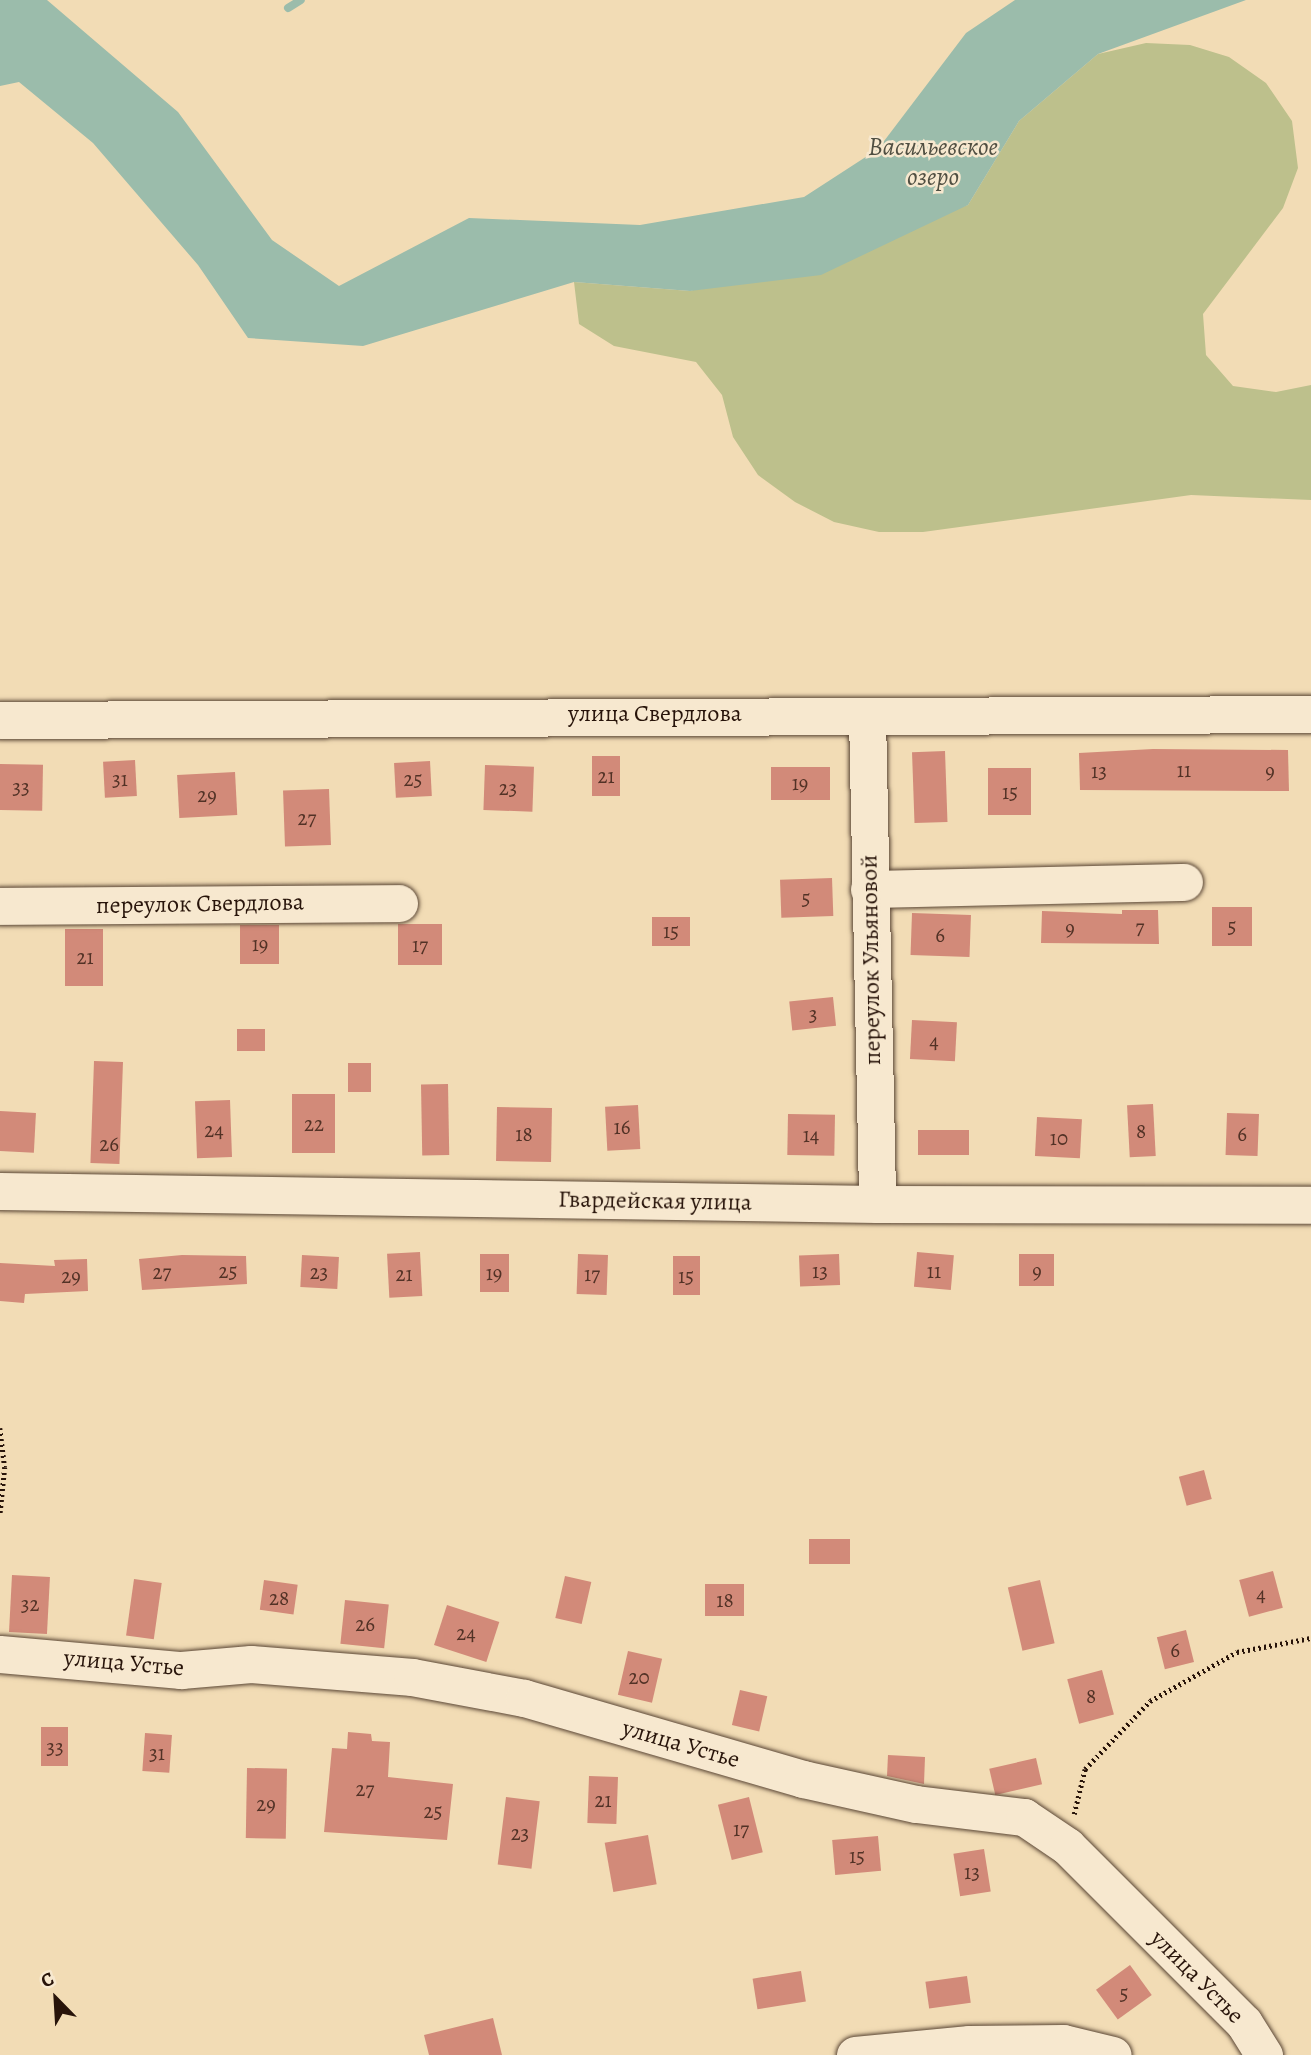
<!DOCTYPE html>
<meta charset="utf-8">
<style>
body{margin:0}
#map{position:relative;width:1311px;height:2055px;overflow:hidden;background:#f2dcb5;font-family:Alegreya,serif}
div>[style]{position:absolute}
[style*='--x']{left:calc(var(--x)*1px);top:calc(var(--y)*1px);width:calc(var(--w)*1px);rotate:calc(var(--a)*1deg)}
.green>*{inset:0;background:#bdc08c}
.water>*{inset:0;background:#9bbcab}
.stream>*{height:8px;margin:-4px;padding:0 4px;transform-origin:4px;border-radius:4px;background:#9bbcab}
.building>*{inset:0;background:#d28a79;transform-origin:0 0}
.path>*{height:4.5px;margin-top:-2.25px;transform-origin:0;background:repeating-linear-gradient(90deg,#28140a 0 2px,transparent 0 5.5px)}
.roads{filter:drop-shadow(0 0 2px #5a4635) drop-shadow(0 0 2px #5a4635)}
.minor>*{height:37px;margin:-18.5px;padding:0 18.5px;transform-origin:18.5px;border-radius:18.5px;background:#f7e8cf}
span{translate:-50% -50%;white-space:nowrap;text-align:center;line-height:1.15;-webkit-text-stroke:5px #f7e8cf;paint-order:stroke}
.number-label{font-size:21px;color:#523226}
.number-label span{-webkit-text-stroke-width:0}
.street-label{font-size:24px;color:#28140a}
.water-label{font-size:26px;color:#504f42;font-style:italic}
.north{position:absolute;left:21px;top:1964px;width:70px;height:70px;-webkit-text-stroke:5px #f7e8cf;paint-order:stroke;rotate:336deg;font-size:19px;font-weight:700;line-height:28px;text-align:center;color:#28140a}
.north::after{content:'';display:block;margin:auto;width:24px;height:32px;background:#28140a;clip-path:polygon(50% 0,100% 100%,50% 72%,0 100%)}
</style>
<div id="map">
<div class="green">
<div style="clip-path:polygon(1146px 43px,1190px 45px,1229px 57px,1266px 83px,1292px 121px,1298px 168px,1283px 208px,1203px 314px,1206px 355px,1233px 386px,1276px 392px,1311px 385px,1311px 500px,1191px 495px,923px 532px,879px 532px,834px 522px,795px 502px,758px 475px,733px 437px,722px 395px,696px 362px,614px 346px,579px 324px,574px 282px,690px 291px,968px 205px,1019px 121px,1098px 54px)"></div>
</div>
<div class="water">
<div style="clip-path:polygon(0 0,47px 0,178px 112px,272px 240px,339px 286px,469px 218px,640px 225px,804px 197px,878px 149px,966px 33px,1015px 0,1246px 0,1098px 54px,1019px 121px,968px 205px,821px 275px,690px 291px,574px 282px,363px 346px,248px 338px,198px 265px,93px 143px,19px 82px,0 86px)"></div>
</div>
<div class="stream">
<div style="--x:288;--y:8;--w:15;--a:-32"></div>
</div>
<div class="building">
<div style="clip-path:polygon(1153px 749px,1288px 750px,1289px 791px,1080px 790px,1079px 753px)"></div>
<div style="left:945px;top:751px;width:71px;height:33px;rotate:88deg"></div>
<div style="left:592px;top:756px;width:28px;height:40px"></div>
<div style="left:135px;top:760px;width:36px;height:32px;rotate:87deg"></div>
<div style="left:430px;top:761px;width:35px;height:36px;rotate:87deg"></div>
<div style="left:0;top:764px;width:43px;height:46px;rotate:1deg"></div>
<div style="left:485px;top:765px;width:49px;height:45px;rotate:2deg"></div>
<div style="left:771px;top:767px;width:59px;height:33px"></div>
<div style="left:988px;top:768px;width:43px;height:47px"></div>
<div style="left:235px;top:772px;width:43px;height:58px;rotate:87deg"></div>
<div style="left:329px;top:789px;width:56px;height:46px;rotate:88deg"></div>
<div style="left:832px;top:878px;width:38px;height:52px;rotate:88deg"></div>
<div style="left:1212px;top:907px;width:40px;height:39px"></div>
<div style="clip-path:polygon(1122px 910px,1158px 910px,1159px 944px,1041px 943px,1042px 911px,1122px 914px)"></div>
<div style="left:912px;top:913px;width:59px;height:42px;rotate:2deg"></div>
<div style="left:652px;top:917px;width:38px;height:29px"></div>
<div style="left:442px;top:924px;width:41px;height:44px;rotate:90deg"></div>
<div style="left:240px;top:925px;width:39px;height:39px"></div>
<div style="left:65px;top:929px;width:38px;height:57px"></div>
<div style="left:833px;top:997px;width:29px;height:44px;rotate:84deg"></div>
<div style="left:912px;top:1020px;width:45px;height:39px;rotate:3deg"></div>
<div style="left:237px;top:1029px;width:28px;height:22px"></div>
<div style="left:94px;top:1061px;width:29px;height:102px;rotate:2deg"></div>
<div style="left:371px;top:1063px;width:29px;height:23px;rotate:90deg"></div>
<div style="left:448px;top:1084px;width:71px;height:27px;rotate:89deg"></div>
<div style="left:335px;top:1094px;width:59px;height:43px;rotate:90deg"></div>
<div style="left:230px;top:1100px;width:57px;height:35px;rotate:88deg"></div>
<div style="left:1153px;top:1104px;width:52px;height:26px;rotate:87deg"></div>
<div style="left:638px;top:1105px;width:44px;height:33px;rotate:87deg"></div>
<div style="left:497px;top:1107px;width:55px;height:54px;rotate:1deg"></div>
<div style="left:0;top:1111px;width:36px;height:40px;rotate:3deg"></div>
<div style="left:1227px;top:1113px;width:32px;height:42px;rotate:2deg"></div>
<div style="left:788px;top:1114px;width:47px;height:41px;rotate:1deg"></div>
<div style="left:1037px;top:1117px;width:45px;height:39px;rotate:3deg"></div>
<div style="left:918px;top:1130px;width:51px;height:25px"></div>
<div style="left:420px;top:1252px;width:44px;height:33px;rotate:87deg"></div>
<div style="left:917px;top:1252px;width:37px;height:35px;rotate:5deg"></div>
<div style="left:480px;top:1254px;width:29px;height:38px"></div>
<div style="left:578px;top:1254px;width:30px;height:40px;rotate:2deg"></div>
<div style="left:839px;top:1254px;width:31px;height:40px;rotate:88deg"></div>
<div style="left:1054px;top:1254px;width:32px;height:35px;rotate:90deg"></div>
<div style="clip-path:polygon(182px 1255px,246px 1256px,247px 1284px,142px 1290px,139px 1259px)"></div>
<div style="left:302px;top:1255px;width:37px;height:32px;rotate:3deg"></div>
<div style="left:673px;top:1256px;width:27px;height:39px"></div>
<div style="clip-path:polygon(87px 1259px,88px 1291px,25px 1294px,24px 1303px,0 1301px,0 1263px,55px 1266px,54px 1260px)"></div>
<div style="left:1204px;top:1470px;width:30px;height:26px;rotate:75deg"></div>
<div style="left:809px;top:1539px;width:41px;height:25px"></div>
<div style="left:1273px;top:1571px;width:38px;height:35px;rotate:75deg"></div>
<div style="left:12px;top:1575px;width:38px;height:57px;rotate:3deg"></div>
<div style="left:565px;top:1576px;width:27px;height:43px;rotate:13deg"></div>
<div style="left:134px;top:1579px;width:28px;height:57px;rotate:8deg"></div>
<div style="left:264px;top:1580px;width:34px;height:30px;rotate:8deg"></div>
<div style="left:1040px;top:1580px;width:65px;height:33px;rotate:77deg"></div>
<div style="left:705px;top:1584px;width:39px;height:32px"></div>
<div style="left:345px;top:1600px;width:44px;height:44px;rotate:6deg"></div>
<div style="left:447px;top:1605px;width:55px;height:42px;rotate:18deg"></div>
<div style="left:1186px;top:1630px;width:33px;height:30px;rotate:76deg"></div>
<div style="left:628px;top:1651px;width:35px;height:45px;rotate:13deg"></div>
<div style="left:1102px;top:1670px;width:46px;height:36px;rotate:75deg"></div>
<div style="left:740px;top:1690px;width:28px;height:36px;rotate:13deg"></div>
<div style="left:41px;top:1727px;width:27px;height:39px"></div>
<div style="clip-path:polygon(348px 1732px,371px 1734px,372px 1741px,390px 1742px,388px 1777px,453px 1784px,447px 1840px,324px 1832px,332px 1748px,347px 1749px)"></div>
<div style="left:145px;top:1733px;width:27px;height:38px;rotate:4deg"></div>
<div style="clip-path:polygon(888px 1755px,925px 1757px,924px 1784px,887px 1776px)"></div>
<div style="left:1036px;top:1758px;width:27px;height:48px;rotate:77deg"></div>
<div style="left:247px;top:1768px;width:40px;height:70px;rotate:1deg"></div>
<div style="left:589px;top:1776px;width:29px;height:47px;rotate:2deg"></div>
<div style="left:506px;top:1797px;width:34px;height:68px;rotate:7deg"></div>
<div style="left:749px;top:1797px;width:57px;height:32px;rotate:76deg"></div>
<div style="left:648px;top:1835px;width:50px;height:44px;rotate:80deg"></div>
<div style="left:878px;top:1836px;width:35px;height:46px;rotate:85deg"></div>
<div style="left:984px;top:1849px;width:43px;height:31px;rotate:81deg"></div>
<div style="left:1130px;top:1965px;width:37px;height:42px;rotate:54deg"></div>
<div style="left:801px;top:1971px;width:31px;height:49px;rotate:81deg"></div>
<div style="left:967px;top:1976px;width:27px;height:42px;rotate:82deg"></div>
<div style="clip-path:polygon(493px 2018px,502px 2055px,429px 2055px,424px 2035px)"></div>
</div>
<div class="path">
<div style="--x:0;--y:1428;--w:39;--a:83"></div>
<div style="--x:5;--y:1467;--w:49;--a:95.8"></div>
<div style="--x:1074;--y:1814;--w:46;--a:-76.3"></div>
<div style="--x:1085;--y:1769;--w:94;--a:-46.3"></div>
<div style="--x:1150;--y:1701;--w:100;--a:-29.4"></div>
<div style="--x:1237;--y:1652;--w:75;--a:-10.7"></div>
</div>
<div class="roads">
<div class="minor">
<div style="--x:867;--y:716;--w:488;--a:88.8"></div>
<div style="--x:0;--y:720;--w:1311;--a:-0.26"></div>
<div style="--x:869;--y:889;--w:315;--a:-1.3"></div>
<div style="--x:0;--y:906;--w:399;--a:-0.4"></div>
<div style="--x:0;--y:1191;--w:877;--a:0.85"></div>
<div style="--x:877;--y:1204;--w:434;--a:0.1"></div>
<div style="--x:0;--y:1654;--w:182;--a:5.1"></div>
<div style="--x:181;--y:1670;--w:70;--a:-4.9"></div>
<div style="--x:251;--y:1664;--w:162;--a:4.6"></div>
<div style="--x:412;--y:1677;--w:114;--a:10.6"></div>
<div style="--x:524;--y:1698;--w:291;--a:16.2"></div>
<div style="--x:803;--y:1779;--w:116;--a:12.5"></div>
<div style="--x:916;--y:1804;--w:109;--a:6.9"></div>
<div style="--x:1024;--y:1817;--w:52;--a:34"></div>
<div style="--x:1067;--y:1846;--w:250;--a:45"></div>
<div style="--x:1244;--y:2023;--w:38;--a:58"></div>
<div style="--x:855;--y:2055;--w:115;--a:-5.5"></div>
<div style="--x:969;--y:2044;--w:94;--a:-0.6"></div>
<div style="--x:1063;--y:2043;--w:51;--a:13.5"></div>
</div>
</div>
<div class="number-label">
<span style="left:1184px;top:770px">11</span>
<span style="left:1099px;top:771px">13</span>
<span style="left:1270px;top:771px">9</span>
<span style="left:606px;top:776px">21</span>
<span style="left:120px;top:779px">31</span>
<span style="left:413px;top:779px">25</span>
<span style="left:800px;top:783px">19</span>
<span style="left:21px;top:787px">33</span>
<span style="left:508px;top:788px">23</span>
<span style="left:1010px;top:792px">15</span>
<span style="left:207px;top:795px">29</span>
<span style="left:307px;top:818px">27</span>
<span style="left:806px;top:898px">5</span>
<span style="left:1232px;top:926px">5</span>
<span style="left:1140px;top:927px">7</span>
<span style="left:1070px;top:928px">9</span>
<span style="left:671px;top:931px">15</span>
<span style="left:940px;top:935px">6</span>
<span style="left:260px;top:944px">19</span>
<span style="left:420px;top:945px">17</span>
<span style="left:85px;top:957px">21</span>
<span style="left:813px;top:1014px">3</span>
<span style="left:934px;top:1041px">4</span>
<span style="left:314px;top:1124px">22</span>
<span style="left:622px;top:1127px">16</span>
<span style="left:214px;top:1130px">24</span>
<span style="left:1141px;top:1131px">8</span>
<span style="left:524px;top:1134px">18</span>
<span style="left:1242px;top:1134px">6</span>
<span style="left:811px;top:1135px">14</span>
<span style="left:1059px;top:1138px">10</span>
<span style="left:109px;top:1144px">26</span>
<span style="left:228px;top:1271px">25</span>
<span style="left:820px;top:1271px">13</span>
<span style="left:934px;top:1271px">11</span>
<span style="left:1037px;top:1271px">9</span>
<span style="left:162px;top:1272px">27</span>
<span style="left:319px;top:1272px">23</span>
<span style="left:494px;top:1273px">19</span>
<span style="left:404px;top:1274px">21</span>
<span style="left:592px;top:1274px">17</span>
<span style="left:71px;top:1276px">29</span>
<span style="left:686px;top:1276px">15</span>
<span style="left:1261px;top:1594px">4</span>
<span style="left:279px;top:1598px">28</span>
<span style="left:725px;top:1600px">18</span>
<span style="left:30px;top:1604px">32</span>
<span style="left:365px;top:1624px">26</span>
<span style="left:466px;top:1633px">24</span>
<span style="left:1175px;top:1650px">6</span>
<span style="left:639px;top:1677px">20</span>
<span style="left:1091px;top:1696px">8</span>
<span style="left:55px;top:1747px">33</span>
<span style="left:157px;top:1753px">31</span>
<span style="left:365px;top:1789px">27</span>
<span style="left:603px;top:1800px">21</span>
<span style="left:266px;top:1804px">29</span>
<span style="left:433px;top:1811px">25</span>
<span style="left:741px;top:1829px">17</span>
<span style="left:520px;top:1833px">23</span>
<span style="left:857px;top:1856px">15</span>
<span style="left:972px;top:1872px">13</span>
<span style="left:1124px;top:1993px">5</span>
</div>
<div class="street-label">
<span style="left:655px;top:714px">улица Свердлова</span>
<span style="left:200px;top:904px;rotate:-1deg">переулок Свердлова</span>
<span style="left:871px;top:960px;rotate:-91deg">переулок Ульяновой</span>
<span style="left:655px;top:1201px;rotate:1deg">Гвардейская улица</span>
<span style="left:124px;top:1663px;rotate:5deg">улица Устье</span>
<span style="left:681px;top:1744px;rotate:16deg">улица Устье</span>
<span style="left:1197px;top:1977px;rotate:45deg">улица Устье</span>
</div>
<div class="water-label">
<span style="left:933px;top:162px">Васильевское<br>озеро</span>
</div>
<div class="north">С</div>
</div>
